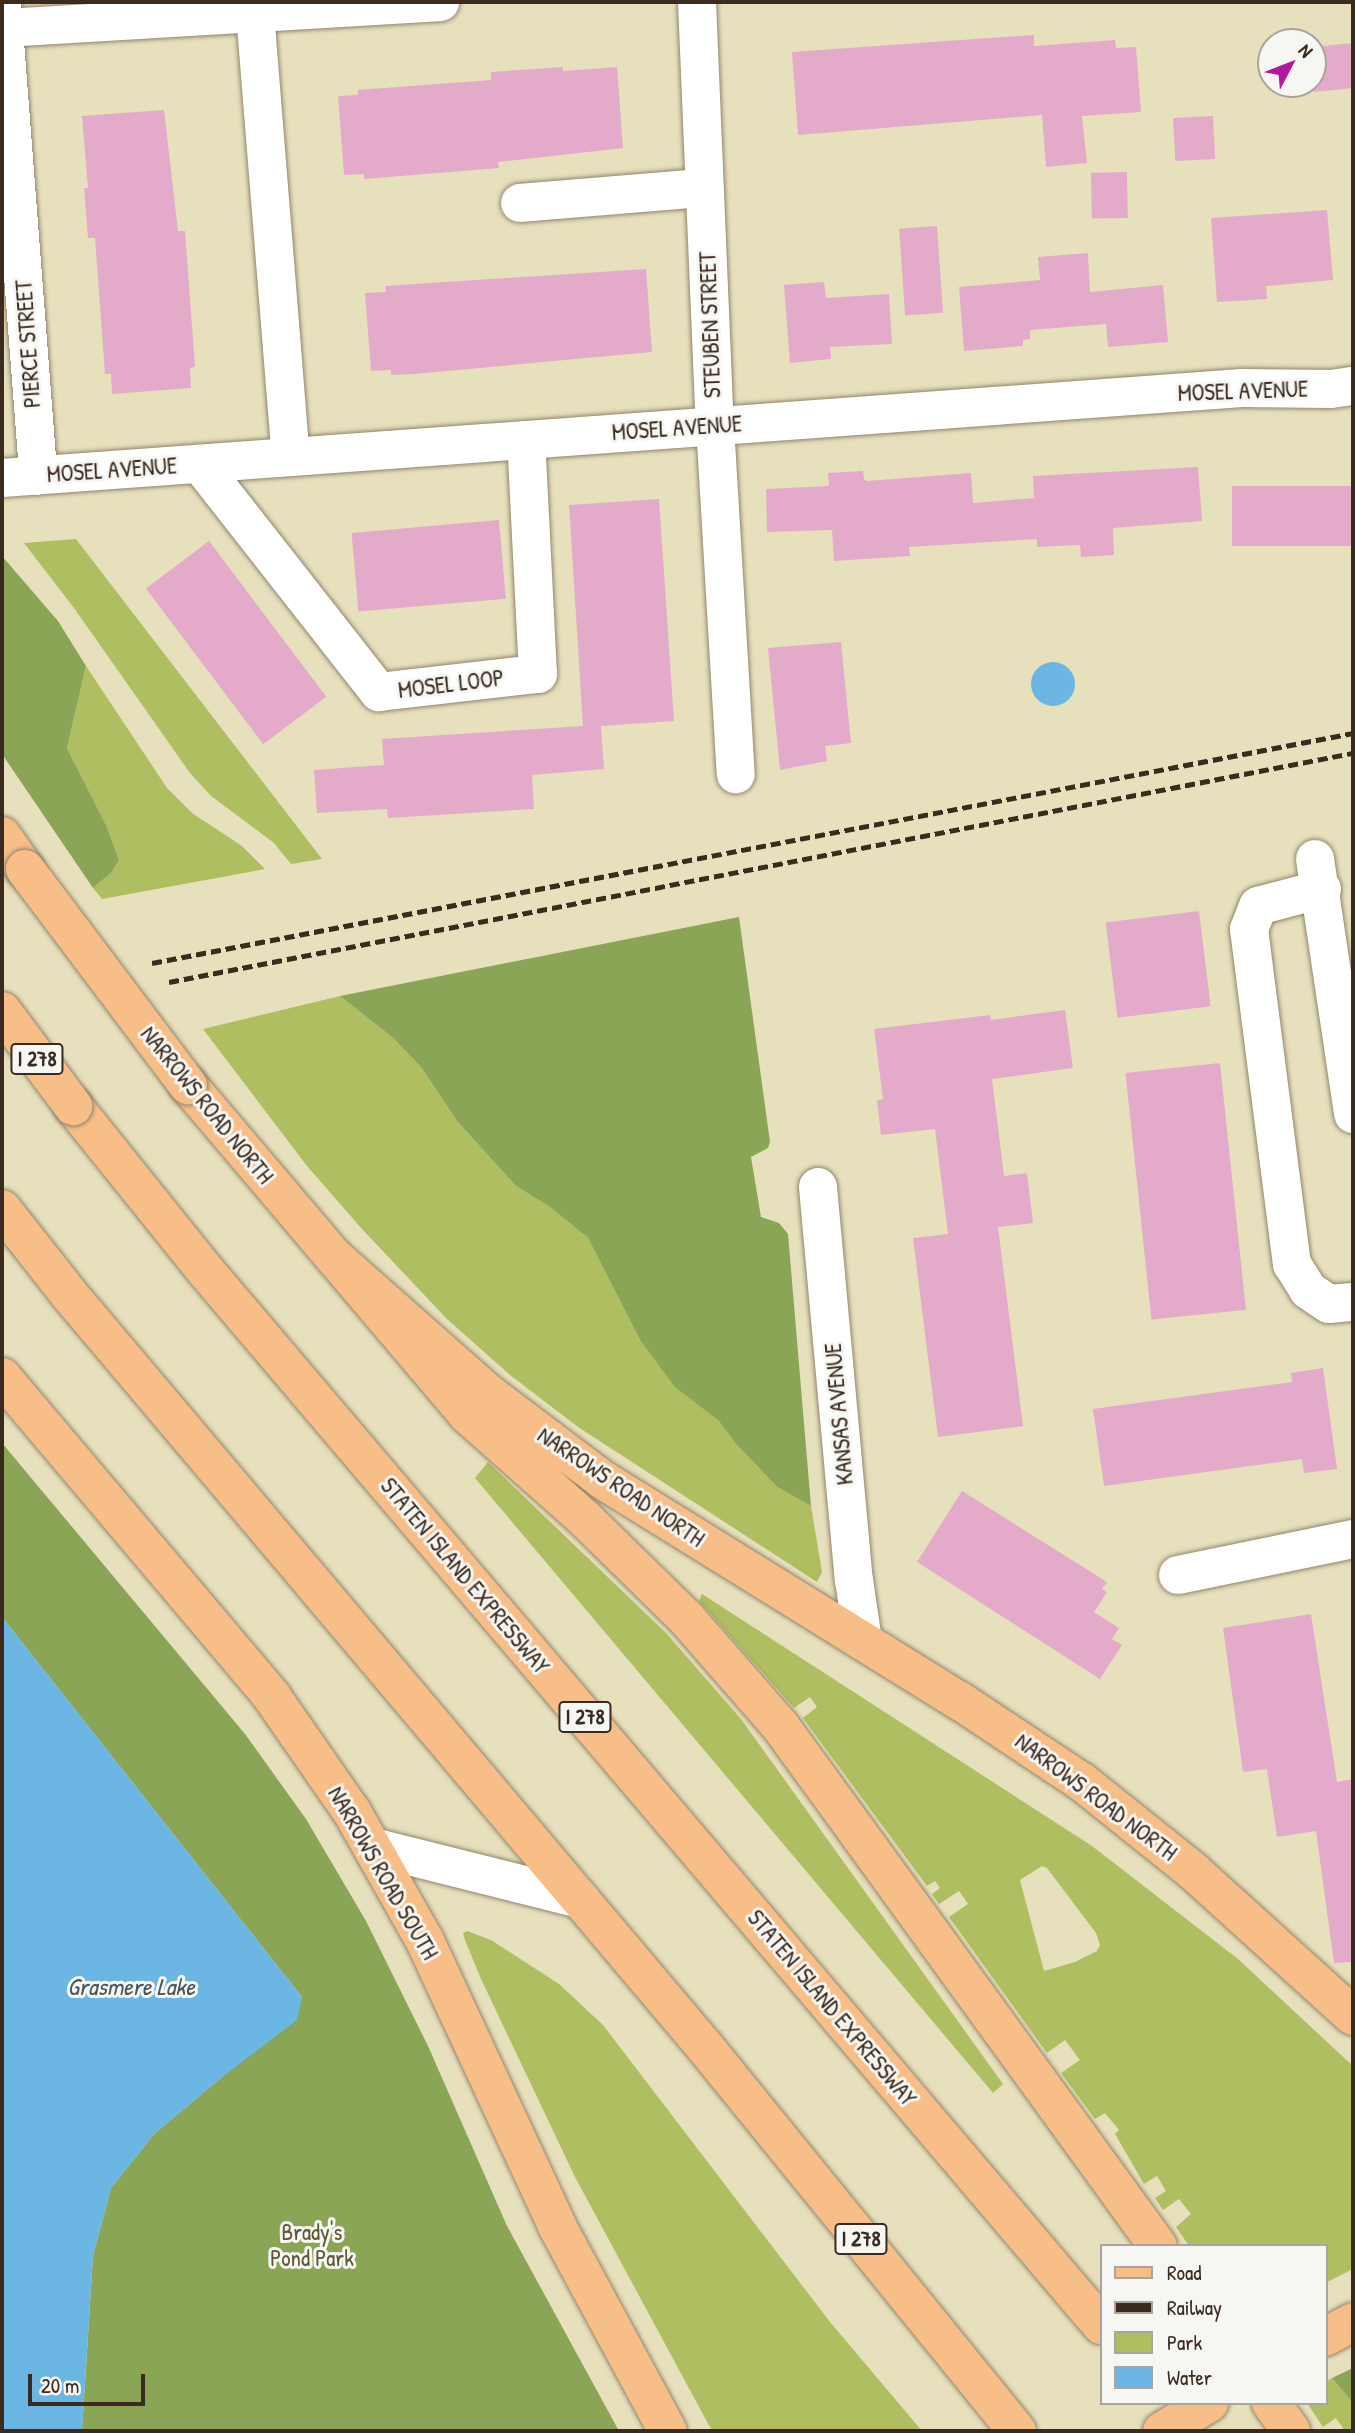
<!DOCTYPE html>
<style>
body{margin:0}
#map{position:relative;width:1355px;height:2433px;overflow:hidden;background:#e7e0bc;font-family:"Patrick Hand",sans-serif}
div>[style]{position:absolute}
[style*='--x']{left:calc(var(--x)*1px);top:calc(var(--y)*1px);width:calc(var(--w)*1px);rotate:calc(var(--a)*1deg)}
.green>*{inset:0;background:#afbe60}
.forest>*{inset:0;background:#8ba556}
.water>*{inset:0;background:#6cb6e4}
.round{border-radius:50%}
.building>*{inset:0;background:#e3abc9;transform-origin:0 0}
.roads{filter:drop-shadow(0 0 2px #91856d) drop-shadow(0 0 2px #91856d)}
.minor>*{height:38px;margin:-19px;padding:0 19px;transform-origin:19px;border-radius:19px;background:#fff}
.major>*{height:38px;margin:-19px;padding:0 19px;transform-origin:19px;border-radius:19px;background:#f7be88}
.highway>*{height:38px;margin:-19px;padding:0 19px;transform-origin:19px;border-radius:19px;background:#f7be88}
.rail>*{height:5px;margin-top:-2.5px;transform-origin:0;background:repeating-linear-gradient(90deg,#3b2a1e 0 10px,transparent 0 15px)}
.bridges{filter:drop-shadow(0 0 2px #91856d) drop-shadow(0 0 2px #91856d)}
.major-bridge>*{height:38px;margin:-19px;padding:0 19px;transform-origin:19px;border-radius:19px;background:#f7be88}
.highway-bridge>*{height:38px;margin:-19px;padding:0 19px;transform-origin:19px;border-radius:19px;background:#f7be88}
span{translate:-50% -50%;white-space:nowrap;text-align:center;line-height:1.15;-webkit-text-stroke:6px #f6f6f2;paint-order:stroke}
.shield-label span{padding:2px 5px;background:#f6f6f2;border:2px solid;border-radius:5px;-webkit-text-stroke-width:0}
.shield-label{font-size:21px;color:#3b2a1e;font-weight:700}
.street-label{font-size:23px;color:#3b2a1e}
.park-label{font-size:23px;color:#5e5632}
.water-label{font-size:24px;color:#4a5459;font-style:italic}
.frame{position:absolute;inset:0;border:4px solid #3b2a1e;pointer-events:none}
.legend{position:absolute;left:1100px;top:2244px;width:228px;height:161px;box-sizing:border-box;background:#f6f6f2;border:2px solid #aba49d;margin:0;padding:9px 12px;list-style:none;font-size:21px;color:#3b2a1e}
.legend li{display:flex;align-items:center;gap:14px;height:35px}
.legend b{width:35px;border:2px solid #aba49d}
.north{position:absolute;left:1257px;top:28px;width:70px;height:70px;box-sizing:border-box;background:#f6f6f2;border:2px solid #aba49d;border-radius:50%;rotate:48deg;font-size:19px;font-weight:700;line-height:28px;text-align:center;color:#3b2a1e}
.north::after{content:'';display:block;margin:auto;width:24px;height:32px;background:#b5179e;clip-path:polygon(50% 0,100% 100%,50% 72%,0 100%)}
.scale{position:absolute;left:28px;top:2374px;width:117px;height:32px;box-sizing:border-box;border:4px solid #3b2a1e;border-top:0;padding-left:9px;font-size:21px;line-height:24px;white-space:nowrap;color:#3b2a1e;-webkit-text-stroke:5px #f6f6f2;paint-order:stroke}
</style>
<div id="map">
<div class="green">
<div style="clip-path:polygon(76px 539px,322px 859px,291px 864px,274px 843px,211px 796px,190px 773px,74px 608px,24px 543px)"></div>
<div style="clip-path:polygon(86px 666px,167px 788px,192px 813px,242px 846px,265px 869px,102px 899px,93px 888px,111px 873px,119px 860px,107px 827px,67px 748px)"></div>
<div style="clip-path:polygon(340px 996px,392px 1037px,421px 1067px,457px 1121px,516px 1186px,550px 1207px,588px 1238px,640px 1340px,698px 1403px,718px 1420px,736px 1444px,777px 1487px,811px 1506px,822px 1572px,817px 1582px,578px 1427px,510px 1375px,447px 1319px,362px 1229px,307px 1166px,203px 1029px)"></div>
<div style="clip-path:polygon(488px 1462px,666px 1633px,741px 1719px,1003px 2084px,993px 2093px,475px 1478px)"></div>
<div style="clip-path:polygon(evenodd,702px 1594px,1092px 1846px,1238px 1959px,1353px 2066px,1353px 2269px,1325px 2283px,1325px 2246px,1189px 2246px,1176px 2227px,1191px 2214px,1179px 2199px,1163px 2210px,1155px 2198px,1166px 2191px,1157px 2176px,1144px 2184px,1115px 2134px,1119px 2130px,1105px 2113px,1095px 2119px,1061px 2073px,1080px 2060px,1065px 2040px,1047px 2053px,949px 1917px,968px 1904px,959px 1891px,939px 1904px,932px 1894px,940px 1888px,935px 1881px,927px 1886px,803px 1718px,817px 1707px,810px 1697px,794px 1708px,699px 1601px,702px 1594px,1042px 1866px,1047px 1868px,1096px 1933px,1100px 1945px,1097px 1951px,1075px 1962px,1044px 1971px,1020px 1880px,1042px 1866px)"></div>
<div style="clip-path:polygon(467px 1931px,491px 1940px,559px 1984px,603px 2025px,830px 2322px,922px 2431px,712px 2431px,575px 2177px,481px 1979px,465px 1940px,463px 1933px)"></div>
<div style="clip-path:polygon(1332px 2378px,1353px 2403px,1353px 2431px,1345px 2431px,1336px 2418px,1323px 2427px,1307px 2403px,1325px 2403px,1325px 2382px)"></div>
</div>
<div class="forest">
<div style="clip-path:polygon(2px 556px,58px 621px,86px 666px,67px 748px,107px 827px,119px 860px,111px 873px,93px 888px,2px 754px)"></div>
<div style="clip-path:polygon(739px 917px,770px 1142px,768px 1148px,751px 1157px,761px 1217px,779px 1223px,788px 1234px,811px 1506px,777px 1487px,736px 1444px,718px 1420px,675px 1387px,640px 1340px,588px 1238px,550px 1207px,516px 1186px,457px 1121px,421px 1067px,392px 1037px,340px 996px)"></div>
<div style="clip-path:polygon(2px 1443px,245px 1734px,306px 1819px,366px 1921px,428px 2046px,507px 2226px,619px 2431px,82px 2431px,93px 2256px,111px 2188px,154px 2134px,222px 2077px,302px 1997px,2px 1617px)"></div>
<div style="clip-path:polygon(1353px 2368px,1353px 2403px,1332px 2378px)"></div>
</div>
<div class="water">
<div class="round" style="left:1031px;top:662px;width:44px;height:44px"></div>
<div style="clip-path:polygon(2px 1617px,302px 1997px,297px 2020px,222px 2077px,154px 2134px,111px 2188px,93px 2256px,82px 2431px,2px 2431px)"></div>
</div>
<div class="building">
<div style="clip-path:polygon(1034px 35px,1034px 46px,1115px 40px,1116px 48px,1136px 47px,1141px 112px,1082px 116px,1087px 163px,1046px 167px,1042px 115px,798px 135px,792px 52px)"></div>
<div style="clip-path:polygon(1353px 43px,1353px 88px,1313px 92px,1313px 47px)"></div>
<div style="clip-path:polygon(563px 67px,563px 71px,617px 67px,623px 148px,498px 162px,499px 168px,364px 179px,364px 174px,344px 175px,338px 96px,358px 95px,358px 90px,491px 80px,491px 72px)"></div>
<div style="clip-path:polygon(164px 110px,178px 231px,185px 231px,195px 367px,190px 368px,191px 388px,112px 394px,111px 374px,105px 374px,95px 238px,88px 238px,84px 188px,88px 188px,82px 116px)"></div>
<div style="left:1213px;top:116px;width:43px;height:40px;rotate:87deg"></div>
<div style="left:1127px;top:172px;width:46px;height:36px;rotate:89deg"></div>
<div style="clip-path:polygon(1327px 210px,1333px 280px,1266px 286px,1267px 299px,1217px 302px,1211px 218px)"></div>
<div style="left:937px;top:226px;width:87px;height:38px;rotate:86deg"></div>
<div style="clip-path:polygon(1088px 253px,1090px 292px,1163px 285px,1168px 342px,1108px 347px,1106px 324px,1030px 330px,1030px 339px,1023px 340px,1023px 346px,964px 351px,959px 287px,1040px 280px,1038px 257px)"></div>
<div style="clip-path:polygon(646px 269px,652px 352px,414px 374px,391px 375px,391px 370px,371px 371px,365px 293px,386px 292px,385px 286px)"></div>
<div style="clip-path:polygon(824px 282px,826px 298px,889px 294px,892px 344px,830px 347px,831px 359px,790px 363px,784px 285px)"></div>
<div style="clip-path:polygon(1198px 467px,1202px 521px,1113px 528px,1114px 555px,1081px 557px,1080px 545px,1037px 547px,1037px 539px,909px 547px,910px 556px,834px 561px,832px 530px,767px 532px,766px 489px,829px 486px,828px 473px,863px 471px,864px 479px,867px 481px,971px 473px,973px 503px,1034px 498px,1033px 476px)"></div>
<div style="left:1353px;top:486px;width:60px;height:121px;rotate:90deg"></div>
<div style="clip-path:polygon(659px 499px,674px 721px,601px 726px,604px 769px,532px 775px,534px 809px,388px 818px,387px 809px,317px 813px,314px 770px,384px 765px,382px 739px,583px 726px,569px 505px)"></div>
<div style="left:499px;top:520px;width:79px;height:148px;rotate:85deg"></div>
<div style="left:209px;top:541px;width:195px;height:79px;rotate:53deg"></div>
<div style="clip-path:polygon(841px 642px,851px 743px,825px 746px,827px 761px,780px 770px,768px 648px)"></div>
<div style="left:1199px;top:911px;width:96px;height:94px;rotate:83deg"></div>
<div style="clip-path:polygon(1065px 1010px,1073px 1068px,992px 1079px,1004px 1176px,1027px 1173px,1033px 1223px,998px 1227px,1023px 1426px,938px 1437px,913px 1238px,948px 1234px,935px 1129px,881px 1135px,877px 1100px,883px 1099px,874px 1029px,990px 1015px,991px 1020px)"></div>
<div style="left:1220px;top:1063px;width:248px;height:95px;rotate:84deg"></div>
<div style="clip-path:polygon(1323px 1368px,1337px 1469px,1304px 1473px,1302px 1459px,1104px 1486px,1093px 1409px,1292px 1382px,1291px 1373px)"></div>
<div style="clip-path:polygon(962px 1491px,1107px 1582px,1102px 1589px,1107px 1592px,1094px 1612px,1119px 1628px,1112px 1639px,1122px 1645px,1100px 1679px,917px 1562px)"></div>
<div style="clip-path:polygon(1311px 1614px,1337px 1782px,1353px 1779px,1353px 1962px,1334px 1963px,1316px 1831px,1277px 1837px,1267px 1769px,1243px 1772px,1223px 1628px)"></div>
</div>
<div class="roads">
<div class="minor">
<div style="--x:697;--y:2;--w:423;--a:87.6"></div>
<div style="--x:715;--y:425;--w:350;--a:86.6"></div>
<div style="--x:2;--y:3;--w:474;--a:85.6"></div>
<div style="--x:255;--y:13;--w:445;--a:85.4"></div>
<div style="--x:4;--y:28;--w:437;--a:-3.4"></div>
<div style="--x:520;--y:203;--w:185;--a:-4.7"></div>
<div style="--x:200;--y:464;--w:290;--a:51.9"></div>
<div style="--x:379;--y:692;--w:160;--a:-6.5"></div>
<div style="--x:538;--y:674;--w:234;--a:-92.9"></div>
<div style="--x:2;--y:478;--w:1243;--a:-4.15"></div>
<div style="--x:1242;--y:388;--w:89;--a:0.6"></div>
<div style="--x:1331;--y:389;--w:22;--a:-8"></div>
<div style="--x:1315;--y:859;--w:258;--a:81.5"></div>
<div style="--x:1322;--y:889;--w:66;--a:165.1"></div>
<div style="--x:1258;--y:906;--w:25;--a:111"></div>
<div style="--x:1249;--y:929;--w:338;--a:82.7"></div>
<div style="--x:1292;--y:1264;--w:31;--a:58"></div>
<div style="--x:1308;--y:1290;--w:25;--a:34"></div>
<div style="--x:1329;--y:1304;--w:24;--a:-5"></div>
<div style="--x:818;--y:1187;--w:395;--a:84.8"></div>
<div style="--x:854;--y:1580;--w:62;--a:81.6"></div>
<div style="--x:1178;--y:1575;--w:179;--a:-11.6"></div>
<div style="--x:373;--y:1847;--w:213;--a:14.1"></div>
</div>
<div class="major">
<div style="--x:2;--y:836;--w:40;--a:55.1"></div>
<div style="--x:188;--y:1085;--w:224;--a:49.7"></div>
<div style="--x:333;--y:1256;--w:207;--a:41.5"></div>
<div style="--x:488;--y:1393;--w:144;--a:37.1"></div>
<div style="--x:603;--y:1480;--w:420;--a:31.8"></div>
<div style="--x:960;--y:1701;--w:146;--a:33.6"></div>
<div style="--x:1082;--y:1782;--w:142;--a:38.7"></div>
<div style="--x:1193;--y:1871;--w:216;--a:42.2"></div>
<div style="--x:2;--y:1377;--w:419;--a:49.8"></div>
<div style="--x:272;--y:1697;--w:140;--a:55.2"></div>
<div style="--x:352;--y:1812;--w:148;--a:60.5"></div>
<div style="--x:425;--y:1941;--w:314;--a:65.1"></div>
<div style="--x:557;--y:2226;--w:233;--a:61.6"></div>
<div style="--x:1325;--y:2337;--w:32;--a:-28"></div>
</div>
<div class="highway">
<div style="--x:73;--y:1106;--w:209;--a:51.2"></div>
<div style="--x:204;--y:1269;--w:1386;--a:49.65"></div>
<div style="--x:2;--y:1209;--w:107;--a:51.8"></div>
<div style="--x:68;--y:1293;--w:987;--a:49.81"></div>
<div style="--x:705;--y:2047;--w:495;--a:50.9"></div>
<div style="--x:333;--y:1256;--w:209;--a:49.7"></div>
<div style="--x:468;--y:1415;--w:155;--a:41.6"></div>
<div style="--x:584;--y:1518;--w:143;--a:44.4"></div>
<div style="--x:686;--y:1618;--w:145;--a:48.9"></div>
<div style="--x:781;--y:1727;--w:641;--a:54.01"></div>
<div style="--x:1271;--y:2403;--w:34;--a:54"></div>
</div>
</div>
<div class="rail">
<div style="--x:152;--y:963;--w:1223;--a:-10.84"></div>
<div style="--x:169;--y:982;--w:1206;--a:-10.95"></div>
</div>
<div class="bridges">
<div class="major-bridge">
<div style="--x:25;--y:869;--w:271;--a:53"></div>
<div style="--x:1162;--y:2431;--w:55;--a:-30.8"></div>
</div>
<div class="highway-bridge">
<div style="--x:2;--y:1011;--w:119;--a:53.2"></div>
</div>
</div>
<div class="shield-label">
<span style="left:37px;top:1059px">I 278</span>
<span style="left:585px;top:1717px">I 278</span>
<span style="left:861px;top:2239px">I 278</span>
</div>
<div class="street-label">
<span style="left:710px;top:325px;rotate:-92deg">STEUBEN STREET</span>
<span style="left:28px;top:344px;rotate:-94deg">PIERCE STREET</span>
<span style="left:1243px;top:391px;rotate:-2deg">MOSEL AVENUE</span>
<span style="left:677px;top:428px;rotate:-4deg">MOSEL AVENUE</span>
<span style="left:112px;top:470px;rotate:-4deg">MOSEL AVENUE</span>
<span style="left:451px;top:684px;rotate:-7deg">MOSEL LOOP</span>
<span style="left:207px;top:1105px;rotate:51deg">NARROWS ROAD NORTH</span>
<span style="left:839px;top:1414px;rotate:-95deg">KANSAS AVENUE</span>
<span style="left:621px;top:1487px;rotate:34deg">NARROWS ROAD NORTH</span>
<span style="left:465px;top:1576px;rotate:50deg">STATEN ISLAND EXPRESSWAY</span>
<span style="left:1096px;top:1797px;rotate:37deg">NARROWS ROAD NORTH</span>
<span style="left:383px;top:1873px;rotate:60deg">NARROWS ROAD SOUTH</span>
<span style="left:832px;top:2008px;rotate:50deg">STATEN ISLAND EXPRESSWAY</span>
</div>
<div class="park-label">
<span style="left:312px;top:2245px">Brady's<br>Pond Park</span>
</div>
<div class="water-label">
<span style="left:131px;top:1987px">Grasmere Lake</span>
</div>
<div class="frame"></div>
<ul class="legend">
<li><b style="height:9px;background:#f7be88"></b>Road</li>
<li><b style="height:9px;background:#3b2a1e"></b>Railway</li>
<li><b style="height:19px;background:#afbe60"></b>Park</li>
<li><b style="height:19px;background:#6cb6e4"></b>Water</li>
</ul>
<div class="north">N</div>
<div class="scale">20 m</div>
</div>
